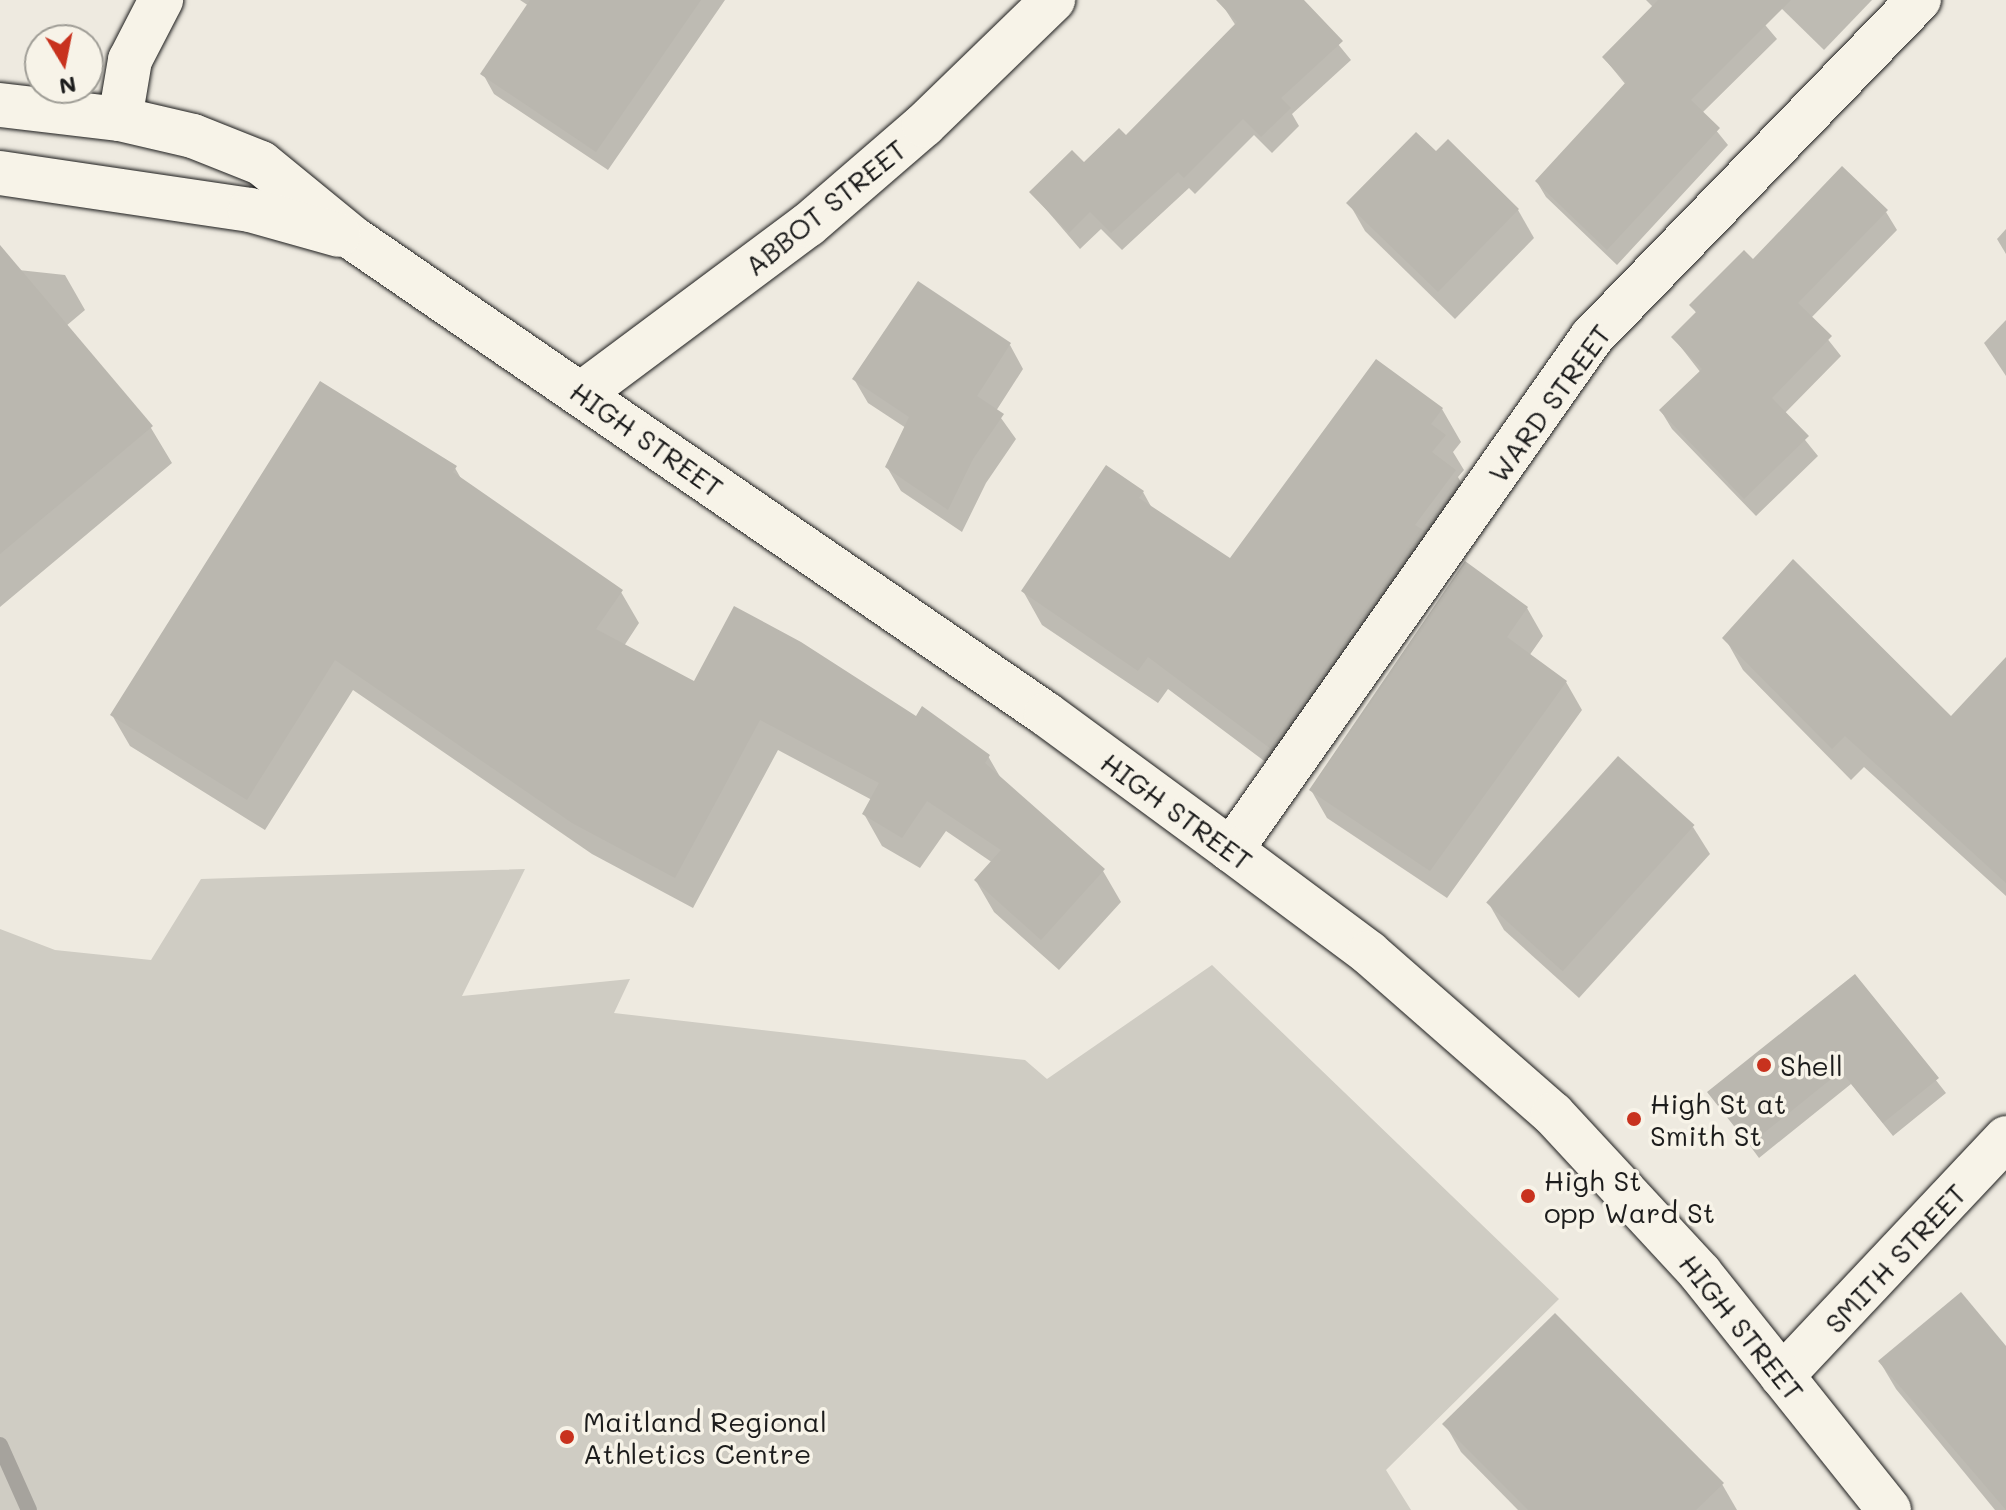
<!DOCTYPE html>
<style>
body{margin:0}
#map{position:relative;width:2006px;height:1510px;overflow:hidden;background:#eeeae0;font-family:Mali,sans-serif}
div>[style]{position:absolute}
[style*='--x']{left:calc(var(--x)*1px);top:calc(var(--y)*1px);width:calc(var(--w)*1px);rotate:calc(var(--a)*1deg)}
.green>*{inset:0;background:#cfccc3}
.shadow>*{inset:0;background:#0003}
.stream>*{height:16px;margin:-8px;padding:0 8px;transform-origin:8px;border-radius:8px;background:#a6a39d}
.building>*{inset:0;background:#bab7af;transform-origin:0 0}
.roads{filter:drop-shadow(0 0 2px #1c1c1c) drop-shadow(0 0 2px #1c1c1c)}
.minor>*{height:44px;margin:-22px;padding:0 22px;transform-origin:22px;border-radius:22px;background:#f7f3e8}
.secondary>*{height:44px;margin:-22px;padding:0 22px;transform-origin:22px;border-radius:22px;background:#f7f3e8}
.dots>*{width:22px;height:22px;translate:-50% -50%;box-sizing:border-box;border:4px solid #f7f3e8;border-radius:50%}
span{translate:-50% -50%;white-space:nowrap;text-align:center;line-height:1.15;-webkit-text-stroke:7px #f7f3e8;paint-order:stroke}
.street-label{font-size:28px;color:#1c1c1c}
.poi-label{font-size:28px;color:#1c1c1c}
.left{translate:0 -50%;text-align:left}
.north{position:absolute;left:24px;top:24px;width:80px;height:80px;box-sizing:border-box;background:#f7f3e8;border:2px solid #9f9d96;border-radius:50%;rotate:170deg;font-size:22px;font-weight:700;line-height:32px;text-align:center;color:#1c1c1c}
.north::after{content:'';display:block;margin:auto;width:28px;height:36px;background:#c8321e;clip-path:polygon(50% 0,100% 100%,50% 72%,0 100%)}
</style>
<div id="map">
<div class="green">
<div style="clip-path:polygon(525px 869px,462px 996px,630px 979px,614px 1013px,1025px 1060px,1047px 1079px,1212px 965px,1559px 1299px,1386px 1470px,1411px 1510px,0 1510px,0 929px,55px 950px,151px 960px,201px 879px)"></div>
</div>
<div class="shadow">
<div style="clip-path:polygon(520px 0,725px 0,608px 170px,494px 94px,483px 74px,529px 6px)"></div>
<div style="clip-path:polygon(1229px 0,1302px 0,1351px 60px,1292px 114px,1299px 126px,1272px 153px,1254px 135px,1195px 194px,1189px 188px,1122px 250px,1101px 229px,1080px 249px,1032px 193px,1126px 138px,1236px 26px,1223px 6px)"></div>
<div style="clip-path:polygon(1646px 0,1744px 0,1777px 39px,1702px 113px,1728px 145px,1617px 265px,1546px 197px,1537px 182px,1626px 85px,1604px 58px,1654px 8px)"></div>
<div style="clip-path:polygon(1773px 0,1872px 0,1824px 50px)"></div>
<div style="clip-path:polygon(1349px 203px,1518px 210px,1534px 238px,1455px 319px,1365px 231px)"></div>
<div style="clip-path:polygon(1886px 212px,1897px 230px,1811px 318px,1841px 356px,1784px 414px,1818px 456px,1756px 516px,1672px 429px,1661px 411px,1701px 373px,1673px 337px,1697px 314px,1692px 306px,1753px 262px)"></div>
<div style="clip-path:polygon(2006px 229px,2006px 254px,1997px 239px)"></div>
<div style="clip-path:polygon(0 268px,65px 275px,85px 310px,66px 326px,151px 428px,172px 463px,0 607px)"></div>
<div style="clip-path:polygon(2006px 320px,2006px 376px,1984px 343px)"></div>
<div style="clip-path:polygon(1010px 345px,1023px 369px,996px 411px,1016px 439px,986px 483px,962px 532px,901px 491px,887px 467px,906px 428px,868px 403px,854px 379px)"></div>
<div style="clip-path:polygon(1442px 409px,1461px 442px,1453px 452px,1464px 470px,1458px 477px,1474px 505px,1291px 781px,1168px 689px,1158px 703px,1042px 625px,1023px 591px,1143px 492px,1153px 510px,1231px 561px)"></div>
<div style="clip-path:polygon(455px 468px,463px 482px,621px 592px,639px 623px,624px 646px,694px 684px,917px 719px,988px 756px,1003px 782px,1103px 871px,1121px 902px,1059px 970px,994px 912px,976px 881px,993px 863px,946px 831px,920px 868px,882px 846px,864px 814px,872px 800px,778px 750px,693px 908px,592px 854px,353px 690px,265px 830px,130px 746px,112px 715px)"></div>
<div style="clip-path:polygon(1465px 564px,1527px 608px,1543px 636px,1529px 656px,1566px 682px,1582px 710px,1447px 898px,1327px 818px,1311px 790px)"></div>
<div style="clip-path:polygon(1725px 638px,1951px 719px,2006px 660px,2006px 896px,1864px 767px,1851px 780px,1743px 670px)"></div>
<div style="clip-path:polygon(1693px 827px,1710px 854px,1579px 998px,1504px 930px,1488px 902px)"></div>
<div style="clip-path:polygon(1854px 976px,1946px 1093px,1893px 1136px,1851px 1084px,1759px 1158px,1710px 1092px)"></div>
<div style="clip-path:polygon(2006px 1349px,2006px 1510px,1995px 1510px,1896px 1389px,1880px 1362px)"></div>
<div style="clip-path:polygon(1445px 1424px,1722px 1484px,1737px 1510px,1518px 1510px,1461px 1452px)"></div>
</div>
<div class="stream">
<div style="--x:0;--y:1445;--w:71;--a:66"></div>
</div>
<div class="building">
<div style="clip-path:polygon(530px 0,701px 0,596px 152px,480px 74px)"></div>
<div style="clip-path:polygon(1216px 0,1304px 0,1343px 41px,1281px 98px,1291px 108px,1261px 137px,1243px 119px,1184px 178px,1178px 172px,1111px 233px,1090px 212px,1069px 233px,1029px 192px,1072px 150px,1084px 162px,1119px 128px,1126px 135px,1237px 22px)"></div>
<div style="clip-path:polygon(1658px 0,1791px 0,1691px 100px,1720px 128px,1607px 250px,1535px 181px,1626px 82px,1602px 57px)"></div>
<div style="clip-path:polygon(1416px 132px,1436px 151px,1448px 139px,1519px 209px,1438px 292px,1346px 203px)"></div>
<div style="clip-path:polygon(1842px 166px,1888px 210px,1798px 303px,1832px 336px,1772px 398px,1809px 436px,1744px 499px,1659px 410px,1702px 369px,1671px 337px,1696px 312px,1689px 305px,1744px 250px,1753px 259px)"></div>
<div style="clip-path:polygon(0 245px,153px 426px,0 554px)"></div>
<div style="clip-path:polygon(918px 281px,1011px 343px,977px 396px,1004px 414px,973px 459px,948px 510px,885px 467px,909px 417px,852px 379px)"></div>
<div style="clip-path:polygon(1376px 359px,1443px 408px,1431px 424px,1446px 435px,1432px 452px,1456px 470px,1415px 525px,1425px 531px,1271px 749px,1148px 657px,1138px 671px,1021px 591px,1106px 465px,1144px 491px,1139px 498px,1230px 558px)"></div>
<div style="clip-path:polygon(320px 381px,457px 466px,453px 472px,623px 590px,596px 629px,694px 681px,734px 606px,801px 642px,916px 716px,922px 706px,990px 755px,985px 763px,1105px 869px,1041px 940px,974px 880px,1001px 850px,927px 801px,902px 838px,862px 814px,879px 783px,760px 720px,675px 878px,572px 823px,335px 660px,247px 800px,110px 715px)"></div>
<div style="clip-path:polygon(1793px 559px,1951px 716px,2006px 657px,2006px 883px,1845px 736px,1832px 749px,1722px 638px)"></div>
<div style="clip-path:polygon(1465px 561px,1528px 607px,1507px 637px,1567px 681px,1430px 871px,1309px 790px)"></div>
<div style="left:1618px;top:756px;width:103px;height:197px;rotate:42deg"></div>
<div style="clip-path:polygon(1855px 974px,1939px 1078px,1883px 1123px,1841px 1071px,1749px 1145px,1707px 1092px)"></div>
<div style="clip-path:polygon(1961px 1292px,2006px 1346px,2006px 1510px,1878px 1361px)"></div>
<div style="clip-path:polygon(1555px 1313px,1724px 1483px,1696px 1510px,1528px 1510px,1442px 1424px)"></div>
</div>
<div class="roads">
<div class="minor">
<div style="--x:120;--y:119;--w:60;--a:-80.4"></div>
<div style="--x:130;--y:60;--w:68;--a:-62.7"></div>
<div style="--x:581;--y:394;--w:283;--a:-36.7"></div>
<div style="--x:808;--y:225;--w:153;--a:-40.8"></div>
<div style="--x:924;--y:125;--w:180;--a:-44.1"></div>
<div style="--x:1231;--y:850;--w:627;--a:-54.87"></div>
<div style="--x:1592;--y:337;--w:470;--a:-45.9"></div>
<div style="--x:1782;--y:1376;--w:327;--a:-46.7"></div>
</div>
<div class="secondary">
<div style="--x:0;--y:105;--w:121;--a:6.7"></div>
<div style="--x:120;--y:119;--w:75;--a:13.1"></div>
<div style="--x:193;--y:136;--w:73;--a:21.7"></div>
<div style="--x:261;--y:163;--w:120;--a:39.3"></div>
<div style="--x:354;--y:239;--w:839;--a:34.47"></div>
<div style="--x:1046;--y:714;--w:230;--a:36.3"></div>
<div style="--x:1231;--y:850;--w:172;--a:36.7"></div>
<div style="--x:1369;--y:953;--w:244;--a:41.2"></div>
<div style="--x:1553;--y:1114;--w:217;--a:47.2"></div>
<div style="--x:1700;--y:1273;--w:303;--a:51.4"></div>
<div style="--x:0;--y:173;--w:253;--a:8.4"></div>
<div style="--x:250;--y:210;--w:92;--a:15.7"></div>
</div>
</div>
<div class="dots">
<div style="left:1764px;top:1065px;background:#c8321e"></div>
<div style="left:1634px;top:1119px;background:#c8321e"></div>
<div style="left:1528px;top:1196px;background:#c8321e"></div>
<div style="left:567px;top:1437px;background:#c8321e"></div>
</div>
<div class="street-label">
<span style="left:825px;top:207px;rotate:-39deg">ABBOT STREET</span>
<span style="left:1549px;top:403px;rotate:-54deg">WARD STREET</span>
<span style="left:647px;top:439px;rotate:35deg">HIGH STREET</span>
<span style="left:1177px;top:811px;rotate:36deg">HIGH STREET</span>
<span style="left:1895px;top:1258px;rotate:-47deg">SMITH STREET</span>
<span style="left:1742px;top:1327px;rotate:51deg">HIGH STREET</span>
</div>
<div class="poi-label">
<span class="left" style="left:1780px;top:1065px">Shell</span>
<span class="left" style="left:1650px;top:1119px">High St at<br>Smith St</span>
<span class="left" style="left:1544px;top:1196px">High St<br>opp Ward St</span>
<span class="left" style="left:583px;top:1437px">Maitland Regional<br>Athletics Centre</span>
</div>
<div class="north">N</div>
</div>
